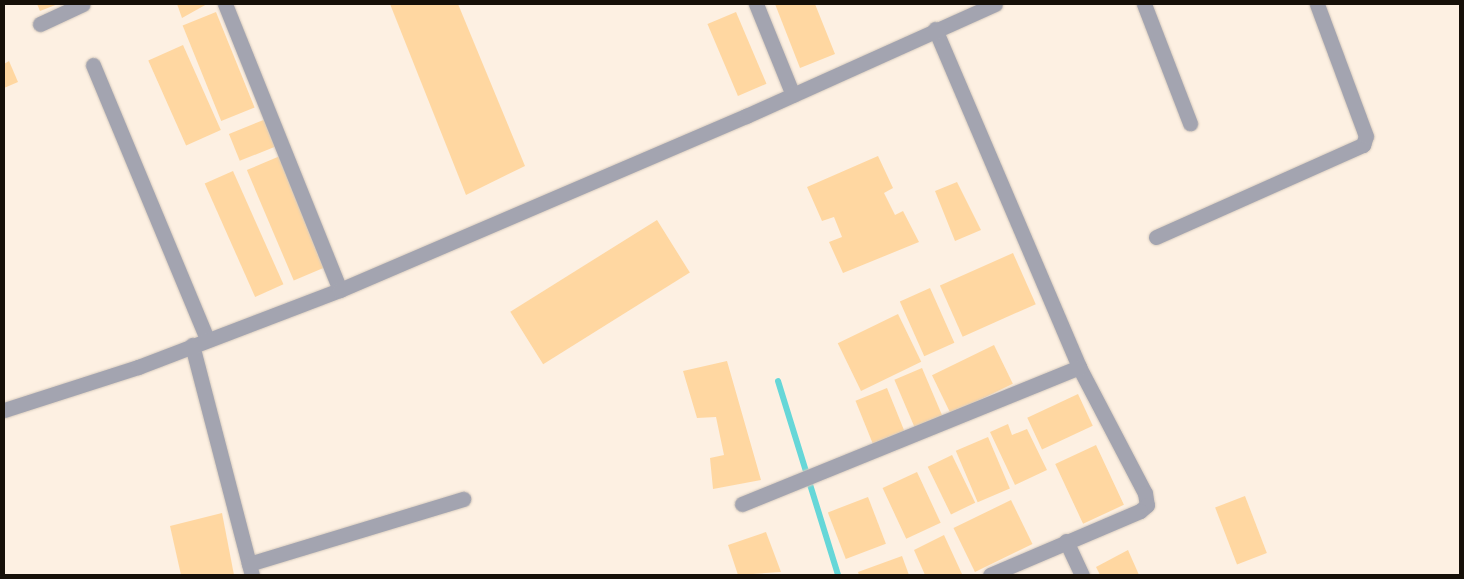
<!DOCTYPE html>
<style>
body{margin:0}
#map{position:relative;width:1464px;height:579px;overflow:hidden;background:#fdf0e2;font-family:"Source Serif 4",serif}
div>[style]{position:absolute}
[style*='--x']{left:calc(var(--x)*1px);top:calc(var(--y)*1px);width:calc(var(--w)*1px);rotate:calc(var(--a)*1deg)}
.stream>*{height:6px;margin:-3px;padding:0 3px;transform-origin:3px;border-radius:3px;background:#66d7d8}
.building>*{inset:0;background:#ffd7a1;transform-origin:0 0}
.roads{filter:drop-shadow(0 0 1px #d8ccbf) drop-shadow(0 0 1px #d8ccbf)}
.street>*{height:15px;margin:-7.5px;padding:0 7.5px;transform-origin:7.5px;border-radius:7.5px;background:#a3a4b0}
span{translate:-50% -50%;white-space:nowrap;text-align:center;line-height:1.15;-webkit-text-stroke:4px #fff;paint-order:stroke}
.frame{position:absolute;inset:0;border:5px solid #161008;pointer-events:none}
</style>
<div id="map">
<div class="stream">
<div style="--x:778;--y:381;--w:203;--a:72.8"></div>
</div>
<div class="building">
<div style="clip-path:polygon(37px 4px,58px 4px,40px 11px)"></div>
<div style="clip-path:polygon(177px 4px,207px 4px,182px 18px)"></div>
<div style="clip-path:polygon(390px 4px,458px 4px,525px 166px,466px 195px)"></div>
<div style="clip-path:polygon(775px 4px,815px 4px,835px 54px,800px 68px)"></div>
<div style="left:216px;top:12px;width:103px;height:36px;rotate:68deg"></div>
<div style="left:736px;top:12px;width:78px;height:31px;rotate:67deg"></div>
<div style="left:183px;top:45px;width:93px;height:38px;rotate:66deg"></div>
<div style="clip-path:polygon(9px 61px,18px 82px,4px 88px,4px 64px)"></div>
<div style="left:266px;top:119px;width:29px;height:40px;rotate:68deg"></div>
<div style="left:280px;top:156px;width:120px;height:36px;rotate:67deg"></div>
<div style="clip-path:polygon(878px 156px,893px 188px,884px 193px,895px 215px,903px 211px,919px 242px,843px 273px,829px 242px,842px 237px,834px 217px,822px 221px,807px 187px)"></div>
<div style="left:233px;top:171px;width:124px;height:31px;rotate:66deg"></div>
<div style="clip-path:polygon(957px 182px,981px 230px,955px 241px,935px 191px)"></div>
<div style="left:657px;top:220px;width:62px;height:173px;rotate:58deg"></div>
<div style="left:1013px;top:253px;width:56px;height:80px;rotate:66deg"></div>
<div style="left:930px;top:288px;width:60px;height:33px;rotate:66deg"></div>
<div style="left:898px;top:314px;width:53px;height:67px;rotate:64deg"></div>
<div style="left:994px;top:345px;width:43px;height:69px;rotate:64deg"></div>
<div style="clip-path:polygon(727px 361px,761px 480px,713px 489px,710px 458px,724px 455px,716px 417px,697px 418px,683px 371px)"></div>
<div style="left:922px;top:368px;width:53px;height:30px;rotate:67deg"></div>
<div style="left:887px;top:388px;width:48px;height:34px;rotate:68deg"></div>
<div style="left:1078px;top:394px;width:35px;height:56px;rotate:65deg"></div>
<div style="clip-path:polygon(1008px 424px,1012px 435px,1027px 429px,1047px 470px,1015px 485px,990px 432px)"></div>
<div style="left:988px;top:437px;width:56px;height:35px;rotate:67deg"></div>
<div style="left:1096px;top:445px;width:66px;height:45px;rotate:65deg"></div>
<div style="left:952px;top:455px;width:53px;height:27px;rotate:64deg"></div>
<div style="left:917px;top:472px;width:56px;height:38px;rotate:65deg"></div>
<div style="left:1245px;top:496px;width:61px;height:32px;rotate:69deg"></div>
<div style="left:868px;top:497px;width:50px;height:43px;rotate:69deg"></div>
<div style="left:1011px;top:500px;width:49px;height:64px;rotate:64deg"></div>
<div style="clip-path:polygon(222px 513px,234px 575px,181px 575px,170px 526px)"></div>
<div style="clip-path:polygon(766px 532px,781px 572px,738px 575px,728px 545px)"></div>
<div style="clip-path:polygon(944px 535px,962px 574px,925px 575px,914px 550px)"></div>
<div style="clip-path:polygon(1128px 550px,1139px 575px,1100px 575px,1096px 567px)"></div>
<div style="clip-path:polygon(902px 556px,909px 575px,859px 575px,858px 572px)"></div>
</div>
<div class="roads">
<div class="street">
<div style="--x:225;--y:4;--w:308;--a:68.1"></div>
<div style="--x:756;--y:4;--w:98;--a:67.9"></div>
<div style="--x:1144;--y:4;--w:128;--a:68.9"></div>
<div style="--x:40;--y:24;--w:47;--a:-24.9"></div>
<div style="--x:935;--y:29;--w:367;--a:66.9"></div>
<div style="--x:1079;--y:367;--w:142;--a:62.4"></div>
<div style="--x:1145;--y:493;--w:12;--a:81"></div>
<div style="--x:1147;--y:505;--w:9;--a:139"></div>
<div style="--x:1140;--y:511;--w:163;--a:156.9"></div>
<div style="--x:93;--y:65;--w:297;--a:67.4"></div>
<div style="--x:1156;--y:237;--w:227;--a:-24"></div>
<div style="--x:1363;--y:145;--w:9;--a:-72"></div>
<div style="--x:1366;--y:136;--w:141;--a:-110.4"></div>
<div style="--x:192;--y:345;--w:238;--a:75.4"></div>
<div style="--x:4;--y:410;--w:141;--a:-17.8"></div>
<div style="--x:138;--y:367;--w:216;--a:-20.9"></div>
<div style="--x:340;--y:290;--w:442;--a:-23.2"></div>
<div style="--x:746;--y:116;--w:273;--a:-24.2"></div>
<div style="--x:742;--y:504;--w:364;--a:-22.1"></div>
<div style="--x:1066;--y:541;--w:38;--a:65"></div>
<div style="--x:249;--y:564;--w:224;--a:-16.9"></div>
</div>
</div>
<div class="frame"></div>
</div>
